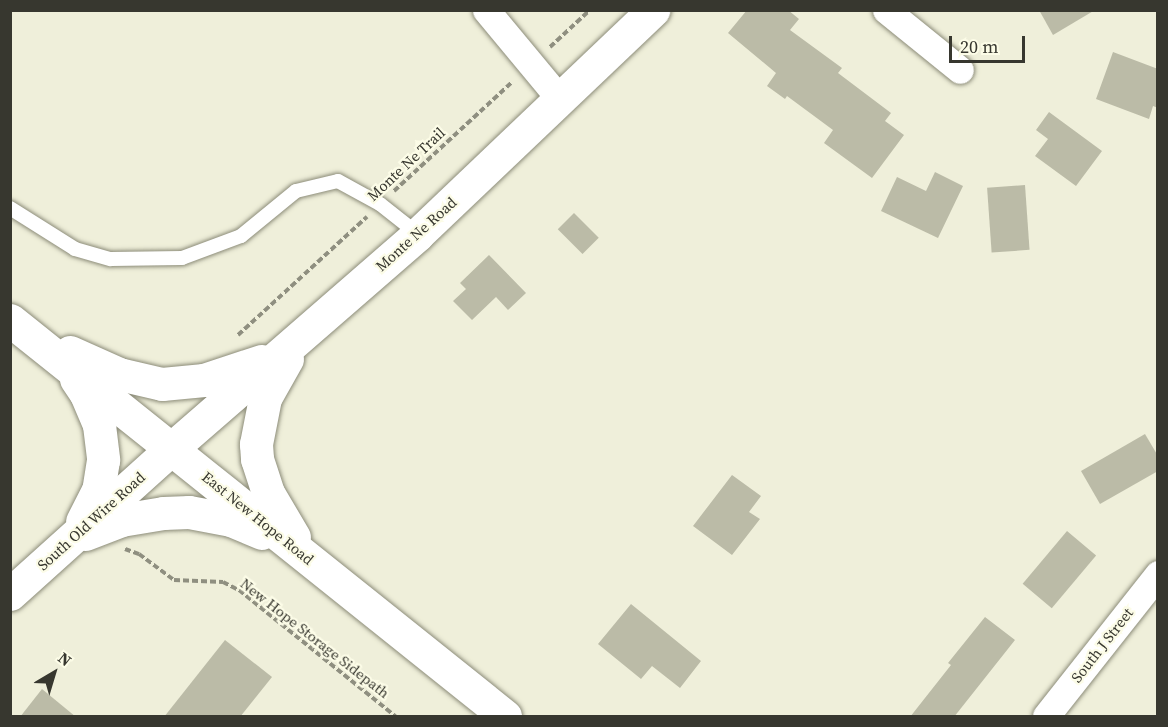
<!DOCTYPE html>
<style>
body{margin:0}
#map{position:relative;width:1168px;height:727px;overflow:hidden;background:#efefda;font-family:"Source Serif 4",serif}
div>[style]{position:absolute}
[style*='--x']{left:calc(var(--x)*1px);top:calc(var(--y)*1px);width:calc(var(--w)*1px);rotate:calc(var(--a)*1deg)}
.building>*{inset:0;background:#bbbba7;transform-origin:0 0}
.path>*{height:4px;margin-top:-2px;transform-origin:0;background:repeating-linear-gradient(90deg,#8f8f80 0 6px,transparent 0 9px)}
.roads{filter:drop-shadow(0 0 2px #8c8c79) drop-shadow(0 0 2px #8c8c79)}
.lane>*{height:14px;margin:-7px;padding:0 7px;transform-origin:7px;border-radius:7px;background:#fff}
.street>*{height:27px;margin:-13.5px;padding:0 13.5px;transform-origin:13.5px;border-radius:13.5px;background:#fff}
.secondary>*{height:33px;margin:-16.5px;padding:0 16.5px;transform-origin:16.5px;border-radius:16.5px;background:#fff}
span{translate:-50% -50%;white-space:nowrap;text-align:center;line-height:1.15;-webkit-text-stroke:4.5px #fcfce7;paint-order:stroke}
.street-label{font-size:15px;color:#37372f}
.frame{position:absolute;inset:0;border:12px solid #37372f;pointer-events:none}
.north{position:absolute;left:24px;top:643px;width:60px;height:60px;-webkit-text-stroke:4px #fcfce7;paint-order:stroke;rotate:38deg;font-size:16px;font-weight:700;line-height:24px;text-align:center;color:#37372f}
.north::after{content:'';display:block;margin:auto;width:21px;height:27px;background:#37372f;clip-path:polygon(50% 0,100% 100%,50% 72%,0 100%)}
.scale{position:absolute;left:949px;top:36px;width:76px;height:27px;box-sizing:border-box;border:3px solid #37372f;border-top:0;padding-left:8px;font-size:18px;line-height:21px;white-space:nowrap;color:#37372f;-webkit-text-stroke:4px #fcfce7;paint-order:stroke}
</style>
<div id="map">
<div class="building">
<div style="clip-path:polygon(747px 10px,788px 10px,799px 19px,790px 30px,842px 68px,838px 73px,891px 113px,885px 121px,904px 135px,872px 178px,824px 143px,833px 130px,787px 96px,785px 99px,767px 86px,776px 73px,728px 33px)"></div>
<div style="clip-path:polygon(1039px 10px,1095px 10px,1053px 35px)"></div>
<div style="clip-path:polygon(1113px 52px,1158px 69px,1158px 108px,1153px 106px,1149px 119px,1096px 99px)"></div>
<div style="clip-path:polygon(1049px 112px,1102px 151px,1076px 186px,1035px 156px,1048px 139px,1036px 130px)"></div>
<div style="clip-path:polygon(935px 172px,963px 186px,938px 238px,881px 211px,897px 177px,926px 191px)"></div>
<div style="left:1025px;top:185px;width:65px;height:38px;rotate:86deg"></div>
<div style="left:574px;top:213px;width:35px;height:23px;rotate:45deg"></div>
<div style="clip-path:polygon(489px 255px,526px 293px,508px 310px,496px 297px,472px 320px,453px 301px,466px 289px,460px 283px)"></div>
<div style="clip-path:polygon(1145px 434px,1158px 456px,1158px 471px,1100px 504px,1081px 471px)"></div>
<div style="clip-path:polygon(732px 475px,761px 496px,749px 512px,760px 519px,732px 555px,693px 526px)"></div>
<div style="left:1067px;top:531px;width:38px;height:69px;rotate:40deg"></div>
<div style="clip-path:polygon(631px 604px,701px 661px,680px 688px,652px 666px,641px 679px,598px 644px)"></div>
<div style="clip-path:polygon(985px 617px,1015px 640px,954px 717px,910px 717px,951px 665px,948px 663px)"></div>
<div style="clip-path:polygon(225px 640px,272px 677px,240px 717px,164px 717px)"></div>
<div style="clip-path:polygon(42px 689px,76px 717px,20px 717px)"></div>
</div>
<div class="path">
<div style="--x:550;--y:47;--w:54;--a:-42.8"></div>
<div style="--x:394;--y:191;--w:161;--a:-42.7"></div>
<div style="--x:238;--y:335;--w:175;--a:-42.5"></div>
<div style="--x:125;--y:549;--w:15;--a:20"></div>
<div style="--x:139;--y:554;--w:44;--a:36.6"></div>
<div style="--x:174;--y:580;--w:49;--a:2.3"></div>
<div style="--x:223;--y:582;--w:18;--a:27"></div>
<div style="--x:239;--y:590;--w:201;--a:38.9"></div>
</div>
<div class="roads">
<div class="lane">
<div style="--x:10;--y:208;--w:77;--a:32.2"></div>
<div style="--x:75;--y:249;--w:37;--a:16"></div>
<div style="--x:111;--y:259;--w:71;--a:-0.8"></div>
<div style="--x:182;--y:258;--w:63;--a:-20.4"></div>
<div style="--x:241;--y:236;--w:71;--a:-39.3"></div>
<div style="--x:296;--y:191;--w:43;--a:-13.4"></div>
<div style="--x:338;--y:181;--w:48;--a:28.7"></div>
<div style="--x:380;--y:204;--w:48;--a:38.3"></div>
</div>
<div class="street">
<div style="--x:486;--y:10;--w:116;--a:50.3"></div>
<div style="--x:886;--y:10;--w:95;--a:39"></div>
<div style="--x:1046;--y:716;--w:181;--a:-51.7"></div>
</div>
<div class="secondary">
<div style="--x:10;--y:320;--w:634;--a:38.66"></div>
<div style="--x:70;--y:352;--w:54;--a:24.2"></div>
<div style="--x:119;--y:374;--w:44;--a:13.1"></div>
<div style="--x:162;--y:384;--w:42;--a:-5.4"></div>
<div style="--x:204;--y:380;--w:60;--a:-18.4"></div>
<div style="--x:287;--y:359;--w:45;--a:119.4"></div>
<div style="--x:265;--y:398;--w:47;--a:101.1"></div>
<div style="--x:256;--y:444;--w:15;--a:86"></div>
<div style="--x:257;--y:459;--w:36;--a:72"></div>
<div style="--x:268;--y:493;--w:51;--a:59.4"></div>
<div style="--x:76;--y:379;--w:18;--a:56"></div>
<div style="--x:86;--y:394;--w:34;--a:67"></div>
<div style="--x:99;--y:425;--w:35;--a:83"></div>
<div style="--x:103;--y:460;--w:30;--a:99"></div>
<div style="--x:98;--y:490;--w:35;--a:117"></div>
<div style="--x:85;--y:534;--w:39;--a:-21"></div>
<div style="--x:121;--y:520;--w:43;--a:-9.5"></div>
<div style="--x:163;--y:513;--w:26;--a:-2"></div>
<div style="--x:189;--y:512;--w:43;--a:10.8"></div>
<div style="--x:231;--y:520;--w:33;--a:23"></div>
<div style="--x:10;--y:594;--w:217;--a:-42"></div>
<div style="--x:171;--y:449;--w:327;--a:-41"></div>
<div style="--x:418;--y:234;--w:325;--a:-43.6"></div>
</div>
</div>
<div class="street-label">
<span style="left:406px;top:164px;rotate:-43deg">Monte Ne Trail</span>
<span style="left:416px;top:234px;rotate:-42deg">Monte Ne Road</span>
<span style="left:258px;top:518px;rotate:39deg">East New Hope Road</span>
<span style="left:91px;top:521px;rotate:-42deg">South Old Wire Road</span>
<span style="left:315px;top:638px;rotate:38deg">New Hope Storage Sidepath</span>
<span style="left:1102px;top:645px;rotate:-52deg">South J Street</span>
</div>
<div class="frame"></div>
<div class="north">N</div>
<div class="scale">20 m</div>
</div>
